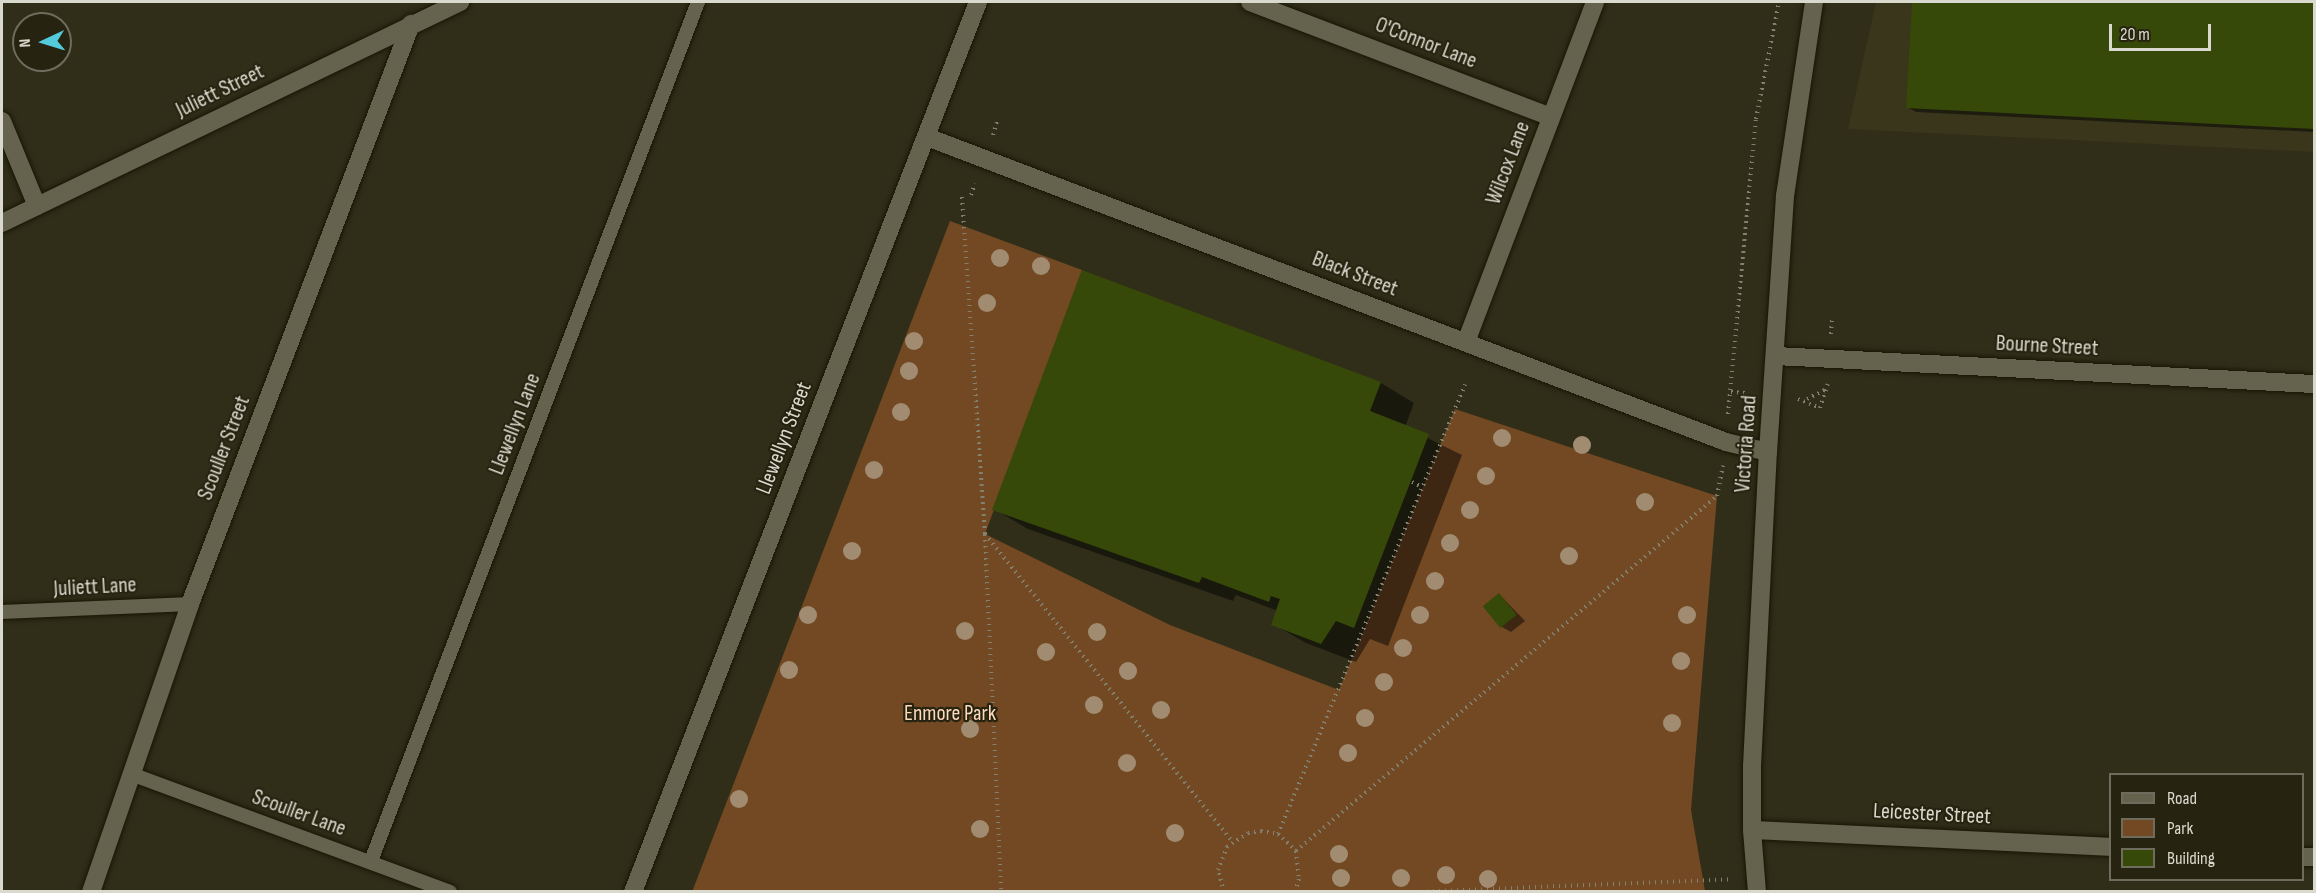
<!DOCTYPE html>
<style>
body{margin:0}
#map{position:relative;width:2316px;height:893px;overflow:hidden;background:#302e19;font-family:"Sofia Sans Condensed",sans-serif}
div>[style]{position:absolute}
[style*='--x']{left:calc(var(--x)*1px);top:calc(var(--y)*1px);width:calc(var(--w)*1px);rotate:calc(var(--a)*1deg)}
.built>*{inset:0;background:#39361b}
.green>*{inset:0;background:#734923}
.shadow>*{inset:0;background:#0007}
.building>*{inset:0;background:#374908;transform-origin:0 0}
.path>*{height:4px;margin-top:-2px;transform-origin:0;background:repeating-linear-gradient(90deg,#828170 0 1.5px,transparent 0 6px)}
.roads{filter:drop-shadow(0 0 2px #181603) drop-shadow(0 0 2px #181603)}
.service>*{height:14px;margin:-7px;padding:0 7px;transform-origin:7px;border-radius:7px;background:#65634d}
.minor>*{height:18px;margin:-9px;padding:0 9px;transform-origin:9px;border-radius:9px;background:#65634d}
.tertiary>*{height:18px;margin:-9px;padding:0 9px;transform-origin:9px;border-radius:9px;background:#65634d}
.trees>*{width:18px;height:18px;margin:-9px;border-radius:50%;background:#a18c72}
span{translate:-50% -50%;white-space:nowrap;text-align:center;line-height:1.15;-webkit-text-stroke:4.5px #262410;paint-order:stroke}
.street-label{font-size:22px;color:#dad9cd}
.park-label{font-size:22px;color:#fdd8bb}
.frame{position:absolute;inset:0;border:3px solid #dad9cd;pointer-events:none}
.legend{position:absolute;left:2109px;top:773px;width:195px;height:108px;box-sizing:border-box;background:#262410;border:2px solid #6e6c5c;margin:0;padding:8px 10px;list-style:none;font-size:18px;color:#dad9cd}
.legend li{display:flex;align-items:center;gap:12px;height:30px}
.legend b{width:30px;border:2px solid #6e6c5c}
.north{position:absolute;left:12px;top:12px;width:60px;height:60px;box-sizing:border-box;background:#262410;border:2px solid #6e6c5c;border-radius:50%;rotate:266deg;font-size:16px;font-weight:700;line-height:24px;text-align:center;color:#dad9cd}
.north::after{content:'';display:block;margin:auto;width:21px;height:27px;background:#54cadd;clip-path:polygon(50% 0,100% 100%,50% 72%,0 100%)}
.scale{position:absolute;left:2109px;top:24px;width:102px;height:27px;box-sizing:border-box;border:3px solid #dad9cd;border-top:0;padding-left:8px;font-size:18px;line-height:21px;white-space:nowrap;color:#dad9cd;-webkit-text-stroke:4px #262410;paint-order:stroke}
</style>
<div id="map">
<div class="built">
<div style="clip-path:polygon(1876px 2px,2314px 2px,2314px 152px,1848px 129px)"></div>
</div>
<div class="green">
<div style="clip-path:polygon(950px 221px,1082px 270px,985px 534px,1170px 625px,1339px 690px,1455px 409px,1717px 496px,1691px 810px,1705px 891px,692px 892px)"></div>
</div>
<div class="shadow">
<div style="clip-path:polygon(1914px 2px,2314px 2px,2314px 132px,1916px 112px,1907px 107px)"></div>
<div style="clip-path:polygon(1083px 272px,1381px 383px,1414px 403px,1405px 427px,1462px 455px,1388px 646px,1370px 639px,1356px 662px,1306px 643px,1273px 624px,1278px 611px,1236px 595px,1233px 601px,1028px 529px,994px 509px)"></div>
<div style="clip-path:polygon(1499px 594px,1525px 621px,1511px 632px,1502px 627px)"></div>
</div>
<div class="building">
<div style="clip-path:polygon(1912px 2px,2314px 2px,2314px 129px,1906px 108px)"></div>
<div style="clip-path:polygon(1082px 270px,1381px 382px,1370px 411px,1429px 434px,1354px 628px,1336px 621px,1321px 644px,1271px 625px,1280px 599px,1271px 596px,1269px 602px,1202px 577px,1199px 583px,992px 510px)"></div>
<div style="left:1499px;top:593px;width:28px;height:21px;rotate:51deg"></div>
</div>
<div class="path">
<div style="--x:993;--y:135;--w:17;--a:-73"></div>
<div style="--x:971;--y:195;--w:12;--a:-70"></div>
<div style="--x:962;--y:197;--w:338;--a:86.1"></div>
<div style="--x:985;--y:534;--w:358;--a:87.4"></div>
<div style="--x:1831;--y:334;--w:14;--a:-86"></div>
<div style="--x:1731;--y:392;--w:14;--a:4"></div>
<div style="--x:1798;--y:399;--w:24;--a:22"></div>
<div style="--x:1820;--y:408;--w:25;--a:-72"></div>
<div style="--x:1807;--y:399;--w:22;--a:-27"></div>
<div style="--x:1728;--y:414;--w:296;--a:-84.6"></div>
<div style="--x:1756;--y:119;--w:119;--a:-78.9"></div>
<div style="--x:1412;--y:482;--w:11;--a:27"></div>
<div style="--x:985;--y:534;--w:394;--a:51.2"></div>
<div style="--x:1278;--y:834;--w:487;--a:-67.4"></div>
<div style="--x:1296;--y:851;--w:551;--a:-40.14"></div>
<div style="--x:1717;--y:496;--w:31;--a:-79"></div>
<div style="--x:1224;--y:892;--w:23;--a:-105"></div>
<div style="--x:1218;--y:870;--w:25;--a:-69"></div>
<div style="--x:1227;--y:847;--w:25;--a:-34"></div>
<div style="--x:1248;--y:833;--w:13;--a:-9"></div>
<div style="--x:1261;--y:831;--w:17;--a:10"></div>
<div style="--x:1278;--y:834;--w:25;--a:43"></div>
<div style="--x:1296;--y:851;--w:28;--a:84"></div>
<div style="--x:1299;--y:879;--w:14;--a:107"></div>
<div style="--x:1415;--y:892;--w:317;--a:-2.3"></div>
</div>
<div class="roads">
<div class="service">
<div style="--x:2;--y:612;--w:188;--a:-2.4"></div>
<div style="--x:134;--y:775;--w:337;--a:20.3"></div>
<div style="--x:371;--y:861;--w:919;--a:-69.16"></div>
</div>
<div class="minor">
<div style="--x:1250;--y:2;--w:322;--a:20.9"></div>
<div style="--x:2;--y:121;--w:92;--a:67.6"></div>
<div style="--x:927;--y:137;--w:855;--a:20.89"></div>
<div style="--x:1726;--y:442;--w:43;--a:13.4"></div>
<div style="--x:2;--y:223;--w:509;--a:-25.76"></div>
<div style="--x:1466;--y:342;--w:364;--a:-69.2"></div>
<div style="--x:1776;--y:356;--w:539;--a:2.98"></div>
<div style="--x:1752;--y:830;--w:358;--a:2.7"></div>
<div style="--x:2302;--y:857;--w:12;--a:0"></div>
<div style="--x:91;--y:892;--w:305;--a:-71"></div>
<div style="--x:190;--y:604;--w:621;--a:-69.14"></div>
<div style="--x:1757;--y:892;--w:62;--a:-94.6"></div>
<div style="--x:1752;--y:830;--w:64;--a:-90"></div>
<div style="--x:1752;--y:766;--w:314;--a:-87.1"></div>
<div style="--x:1768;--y:452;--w:257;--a:-86.2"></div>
<div style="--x:1785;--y:196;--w:196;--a:-81.5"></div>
</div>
<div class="tertiary">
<div style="--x:633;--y:892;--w:955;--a:-68.81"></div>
</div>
</div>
<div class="trees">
<div style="left:1000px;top:258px"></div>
<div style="left:1041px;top:266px"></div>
<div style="left:987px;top:303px"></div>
<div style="left:914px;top:341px"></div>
<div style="left:909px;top:371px"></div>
<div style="left:901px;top:412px"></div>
<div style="left:1502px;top:438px"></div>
<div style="left:1582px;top:445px"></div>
<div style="left:874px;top:470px"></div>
<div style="left:1486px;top:476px"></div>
<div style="left:1645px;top:502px"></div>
<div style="left:1470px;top:510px"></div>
<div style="left:1450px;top:543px"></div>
<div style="left:852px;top:551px"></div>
<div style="left:1569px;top:556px"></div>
<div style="left:1435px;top:581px"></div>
<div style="left:808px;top:615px"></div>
<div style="left:1420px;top:615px"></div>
<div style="left:1687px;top:615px"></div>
<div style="left:965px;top:631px"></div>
<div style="left:1097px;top:632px"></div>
<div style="left:1403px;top:648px"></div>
<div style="left:1046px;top:652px"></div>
<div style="left:1681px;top:661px"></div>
<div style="left:789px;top:670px"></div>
<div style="left:1128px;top:671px"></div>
<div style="left:1384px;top:682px"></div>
<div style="left:1094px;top:705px"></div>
<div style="left:1161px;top:710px"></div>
<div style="left:1365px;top:718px"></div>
<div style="left:1672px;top:723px"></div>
<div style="left:970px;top:729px"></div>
<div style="left:1348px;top:753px"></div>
<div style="left:1127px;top:763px"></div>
<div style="left:739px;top:799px"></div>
<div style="left:980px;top:829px"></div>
<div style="left:1175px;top:833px"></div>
<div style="left:1339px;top:854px"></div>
<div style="left:1446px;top:875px"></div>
<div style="left:1341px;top:878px"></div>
<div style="left:1401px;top:878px"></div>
<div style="left:1488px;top:879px"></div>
</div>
<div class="street-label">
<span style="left:1426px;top:43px;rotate:21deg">O'Connor Lane</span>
<span style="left:220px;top:91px;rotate:-26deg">Juliett Street</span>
<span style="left:1508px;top:163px;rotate:-69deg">Wilcox Lane</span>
<span style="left:1355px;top:274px;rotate:21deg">Black Street</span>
<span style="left:2047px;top:346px;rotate:3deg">Bourne Street</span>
<span style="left:515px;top:424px;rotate:-69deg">Llewellyn Lane</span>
<span style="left:784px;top:438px;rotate:-69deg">Llewellyn Street</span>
<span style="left:1746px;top:444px;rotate:-86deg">Victoria Road</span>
<span style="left:224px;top:448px;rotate:-69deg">Scouller Street</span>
<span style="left:95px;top:587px;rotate:-3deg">Juliett Lane</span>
<span style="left:299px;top:813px;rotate:20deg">Scouller Lane</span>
<span style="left:1932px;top:814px;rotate:3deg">Leicester Street</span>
</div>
<div class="park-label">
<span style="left:950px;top:714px">Enmore Park</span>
</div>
<div class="frame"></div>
<ul class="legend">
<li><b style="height:8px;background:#65634d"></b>Road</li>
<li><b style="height:16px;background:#734923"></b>Park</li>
<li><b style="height:16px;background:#374908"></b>Building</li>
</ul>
<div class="north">N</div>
<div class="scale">20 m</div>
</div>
